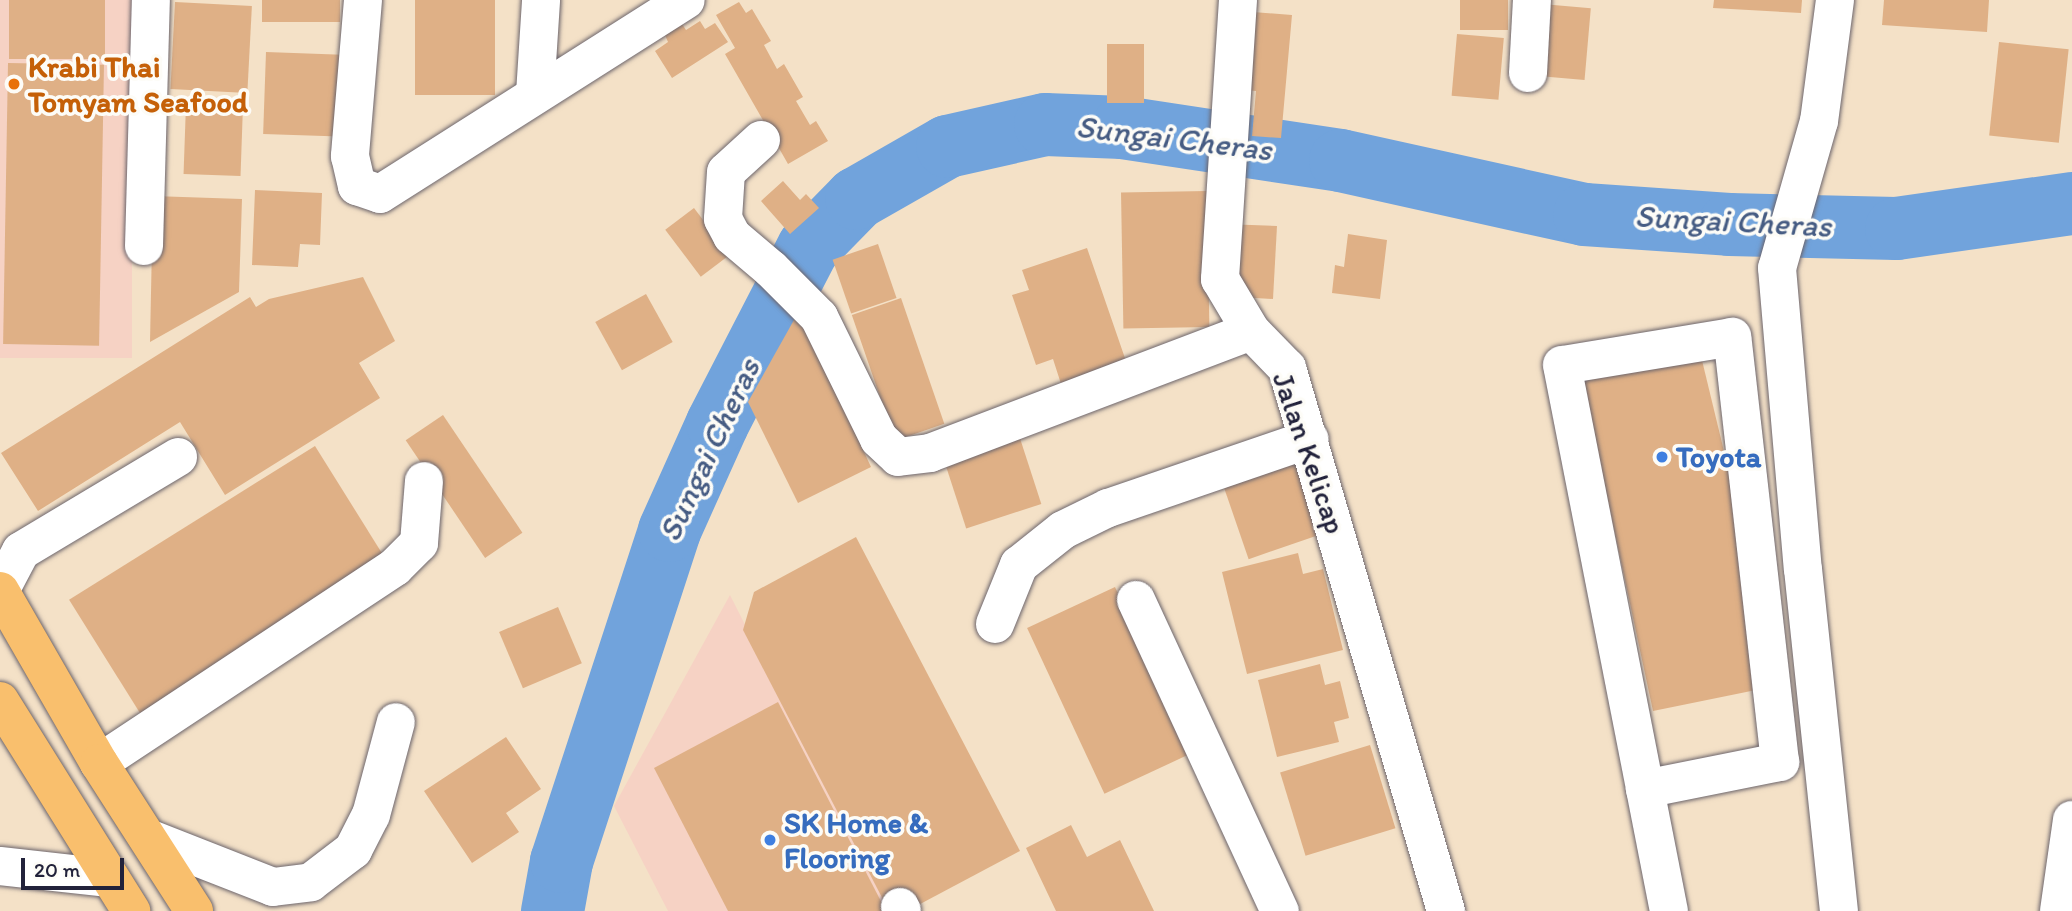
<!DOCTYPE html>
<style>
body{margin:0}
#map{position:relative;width:2072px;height:911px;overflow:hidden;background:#f4e1c7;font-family:Itim,sans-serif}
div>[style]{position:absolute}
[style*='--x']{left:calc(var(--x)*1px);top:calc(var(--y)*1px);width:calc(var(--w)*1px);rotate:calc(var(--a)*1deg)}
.built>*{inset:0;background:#f6d2c4;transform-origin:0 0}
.river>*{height:63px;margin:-31.5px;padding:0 31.5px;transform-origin:31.5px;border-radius:31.5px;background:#71a3dc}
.building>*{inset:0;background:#dfb086;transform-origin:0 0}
.roads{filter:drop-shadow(0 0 2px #6c656c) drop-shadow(0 0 2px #6c656c)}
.minor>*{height:38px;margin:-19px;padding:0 19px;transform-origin:19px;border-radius:19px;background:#fff}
.major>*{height:38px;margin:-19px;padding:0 19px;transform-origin:19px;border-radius:19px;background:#f9bf6d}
.dots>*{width:19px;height:19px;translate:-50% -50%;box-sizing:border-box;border:4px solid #fdfcf7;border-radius:50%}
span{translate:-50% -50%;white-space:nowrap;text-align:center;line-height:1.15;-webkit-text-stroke:7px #fdfcf7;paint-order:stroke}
.food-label{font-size:30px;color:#c56008;font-weight:700}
.left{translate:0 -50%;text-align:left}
.street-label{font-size:30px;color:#22223b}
.shop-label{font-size:30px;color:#366cbe;font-weight:700}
.water-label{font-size:32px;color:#465c83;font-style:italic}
.scale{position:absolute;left:21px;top:858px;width:103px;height:32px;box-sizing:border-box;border:4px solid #22223b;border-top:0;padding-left:9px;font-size:21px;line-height:24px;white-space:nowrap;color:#22223b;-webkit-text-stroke:5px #fdfcf7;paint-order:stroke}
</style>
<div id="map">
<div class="built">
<div style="left:0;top:0;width:132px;height:358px"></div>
<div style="clip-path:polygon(730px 595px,890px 911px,668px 911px,614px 806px)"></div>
</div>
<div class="river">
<div style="--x:552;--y:911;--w:51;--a:-79.8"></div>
<div style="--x:561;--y:861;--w:348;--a:-71.9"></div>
<div style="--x:669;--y:530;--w:117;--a:-65.8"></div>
<div style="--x:717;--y:423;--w:198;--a:-62.7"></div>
<div style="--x:808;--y:247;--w:69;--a:-45.6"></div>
<div style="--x:856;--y:198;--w:105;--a:-29.7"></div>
<div style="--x:947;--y:146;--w:100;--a:-12.7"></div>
<div style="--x:1045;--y:124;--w:77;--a:2.2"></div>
<div style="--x:1122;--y:127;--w:220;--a:8.6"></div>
<div style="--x:1340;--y:160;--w:250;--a:12.5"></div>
<div style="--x:1584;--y:214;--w:145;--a:3.9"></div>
<div style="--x:1729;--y:224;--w:167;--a:1.4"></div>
<div style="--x:1896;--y:228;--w:178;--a:-8.1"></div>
</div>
<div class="building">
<div style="left:9px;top:0;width:96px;height:59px"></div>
<div style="left:262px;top:0;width:78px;height:22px"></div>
<div style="left:415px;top:0;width:80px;height:95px"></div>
<div style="left:1460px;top:0;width:48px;height:30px"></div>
<div style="clip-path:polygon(1714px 0,1802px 0,1801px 13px,1713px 8px)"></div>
<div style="clip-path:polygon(1884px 0,1989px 0,1987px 32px,1882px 25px)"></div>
<div style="left:175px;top:2px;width:77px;height:87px;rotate:3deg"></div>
<div style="clip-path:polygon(739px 2px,746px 13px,752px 9px,771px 41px,764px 45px,777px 69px,784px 64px,803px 97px,796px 101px,810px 125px,816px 121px,828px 141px,788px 164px,725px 54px,735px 48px,716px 15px)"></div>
<div style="left:1542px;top:4px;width:49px;height:72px;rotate:5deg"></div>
<div style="clip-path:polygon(1240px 11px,1292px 15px,1281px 138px,1252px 136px,1256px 91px,1233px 89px)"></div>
<div style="clip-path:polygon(700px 21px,705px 29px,715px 23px,728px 42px,672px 78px,655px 51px,668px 42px,665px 35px,682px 24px,686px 30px)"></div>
<div style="left:1457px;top:34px;width:47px;height:62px;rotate:5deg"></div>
<div style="left:1999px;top:42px;width:70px;height:94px;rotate:6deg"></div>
<div style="left:1107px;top:44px;width:37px;height:59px"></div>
<div style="left:266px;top:52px;width:76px;height:82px;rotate:2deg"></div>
<div style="left:8px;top:63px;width:96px;height:281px;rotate:1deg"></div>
<div style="left:186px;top:104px;width:57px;height:70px;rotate:2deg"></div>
<div style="clip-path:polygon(783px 181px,800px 200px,806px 194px,819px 208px,790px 234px,761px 201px)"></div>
<div style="clip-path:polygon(255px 190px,322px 193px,320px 245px,300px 244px,298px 267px,252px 265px)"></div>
<div style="left:1207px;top:191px;width:136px;height:86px;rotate:89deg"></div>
<div style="clip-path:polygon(153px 196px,242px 199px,239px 292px,150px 342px)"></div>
<div style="left:694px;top:208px;width:59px;height:36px;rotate:53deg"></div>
<div style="clip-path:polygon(1224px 224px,1277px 226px,1273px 299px,1238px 297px)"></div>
<div style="clip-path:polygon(1348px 234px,1387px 240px,1380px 299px,1332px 293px,1335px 265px,1344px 267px)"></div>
<div style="left:878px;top:244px;width:57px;height:48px;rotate:71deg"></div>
<div style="clip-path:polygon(1087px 248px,1127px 364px,1062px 387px,1053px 359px,1036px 365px,1012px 295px,1029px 290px,1022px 270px)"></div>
<div style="clip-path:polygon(363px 277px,395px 341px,359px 363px,380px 398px,225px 495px,180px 422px,38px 511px,1px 453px,250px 297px,256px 307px,269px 299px)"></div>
<div style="left:646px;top:294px;width:55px;height:58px;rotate:61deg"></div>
<div style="left:901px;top:298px;width:133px;height:52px;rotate:71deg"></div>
<div style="clip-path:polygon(799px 311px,871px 467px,798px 503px,748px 402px)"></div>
<div style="clip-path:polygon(1700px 352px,1744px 534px,1756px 690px,1653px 711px,1582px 380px)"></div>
<div style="left:443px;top:415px;width:142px;height:45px;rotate:56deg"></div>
<div style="left:1016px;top:426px;width:82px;height:79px;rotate:72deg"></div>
<div style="left:315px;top:446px;width:137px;height:290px;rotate:58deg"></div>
<div style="left:1297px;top:460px;width:78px;height:78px;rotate:71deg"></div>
<div style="clip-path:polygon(856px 537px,1020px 851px,907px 911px,889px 911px,743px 630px,754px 592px)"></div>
<div style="clip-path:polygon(1298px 553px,1303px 574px,1323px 569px,1343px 650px,1247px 674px,1222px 572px)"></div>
<div style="left:1115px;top:587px;width:183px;height:97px;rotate:65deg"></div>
<div style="left:558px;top:607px;width:61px;height:64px;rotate:67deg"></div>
<div style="clip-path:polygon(1320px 664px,1325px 685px,1340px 681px,1349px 718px,1334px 722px,1339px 742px,1277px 757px,1258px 680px)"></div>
<div style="clip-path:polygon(778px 702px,886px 911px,728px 911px,654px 768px)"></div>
<div style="clip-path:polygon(506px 737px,541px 789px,506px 813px,519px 832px,472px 863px,424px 791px)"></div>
<div style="left:1370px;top:745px;width:87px;height:94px;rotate:73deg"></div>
<div style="clip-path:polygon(1071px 825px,1087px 857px,1120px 840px,1154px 911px,1056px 911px,1026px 848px)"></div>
</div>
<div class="roads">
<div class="minor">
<div style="--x:363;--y:0;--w:157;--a:94.8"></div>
<div style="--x:350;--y:156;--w:31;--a:77"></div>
<div style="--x:357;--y:186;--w:24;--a:19"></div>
<div style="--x:380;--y:194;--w:362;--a:-32.4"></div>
<div style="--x:1238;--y:0;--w:280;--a:93.7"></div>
<div style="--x:1220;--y:279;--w:61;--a:59.2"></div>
<div style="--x:1251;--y:331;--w:52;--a:45.8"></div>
<div style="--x:1287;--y:368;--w:566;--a:73.68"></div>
<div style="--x:1835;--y:0;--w:122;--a:97.5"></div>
<div style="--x:1819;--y:121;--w:153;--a:105.9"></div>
<div style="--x:1777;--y:268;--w:302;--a:85.1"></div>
<div style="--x:1803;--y:569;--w:344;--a:84"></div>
<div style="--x:1528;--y:73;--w:73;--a:-86.9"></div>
<div style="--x:535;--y:94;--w:94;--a:-86.3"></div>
<div style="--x:761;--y:140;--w:47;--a:137.6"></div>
<div style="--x:726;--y:172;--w:47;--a:93.7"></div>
<div style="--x:723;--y:219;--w:19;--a:62"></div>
<div style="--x:732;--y:236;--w:51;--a:40.2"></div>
<div style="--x:771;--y:269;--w:68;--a:45"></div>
<div style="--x:819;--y:317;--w:136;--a:63.8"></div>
<div style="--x:879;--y:439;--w:26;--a:43"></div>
<div style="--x:898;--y:457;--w:32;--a:-7"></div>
<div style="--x:930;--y:453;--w:343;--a:-20.8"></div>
<div style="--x:144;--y:246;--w:246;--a:-88.4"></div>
<div style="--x:0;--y:591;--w:45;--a:-62.3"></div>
<div style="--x:21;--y:551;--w:183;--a:-30.9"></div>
<div style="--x:1136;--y:600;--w:343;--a:65.2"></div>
<div style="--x:995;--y:624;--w:64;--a:-67.9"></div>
<div style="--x:1019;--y:565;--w:56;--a:-38.5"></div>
<div style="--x:1063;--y:530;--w:50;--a:-26.1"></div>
<div style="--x:1108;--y:508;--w:213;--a:-18.9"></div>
<div style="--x:99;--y:763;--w:355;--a:-33.5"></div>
<div style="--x:395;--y:567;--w:34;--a:-45"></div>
<div style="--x:419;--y:543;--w:62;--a:-85.4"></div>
<div style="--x:1645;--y:789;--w:138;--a:-11.3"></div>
<div style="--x:1780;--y:762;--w:428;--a:-96.4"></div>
<div style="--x:1732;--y:337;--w:172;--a:170.6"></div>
<div style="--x:1562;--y:365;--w:432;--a:78.9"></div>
<div style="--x:1645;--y:789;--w:124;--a:78.9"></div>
<div style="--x:148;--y:838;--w:134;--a:21.4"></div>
<div style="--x:273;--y:887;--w:38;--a:-7"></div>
<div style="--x:311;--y:882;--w:53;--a:-37.3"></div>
<div style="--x:353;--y:850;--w:39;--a:-63"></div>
<div style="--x:371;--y:815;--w:96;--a:-75"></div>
<div style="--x:0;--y:866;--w:110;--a:6.3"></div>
<div style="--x:900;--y:907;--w:4;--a:63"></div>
<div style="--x:2059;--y:911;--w:92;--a:-81.9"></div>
</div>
<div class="major">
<div style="--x:0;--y:591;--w:198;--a:60.1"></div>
<div style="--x:99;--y:763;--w:176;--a:57.3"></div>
<div style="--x:0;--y:701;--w:248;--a:58"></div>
</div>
</div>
<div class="dots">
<div style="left:14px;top:84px;background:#e8710a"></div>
<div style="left:1662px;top:457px;background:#3f7fe0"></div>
<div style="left:770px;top:840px;background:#3f7fe0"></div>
</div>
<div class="food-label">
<span class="left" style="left:28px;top:84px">Krabi Thai<br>Tomyam Seafood</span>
</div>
<div class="street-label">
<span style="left:1309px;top:453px;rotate:71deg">Jalan Kelicap</span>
</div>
<div class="shop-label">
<span class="left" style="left:1676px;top:457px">Toyota</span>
<span class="left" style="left:784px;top:840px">SK Home &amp;<br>Flooring</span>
</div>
<div class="water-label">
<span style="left:1174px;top:138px;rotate:7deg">Sungai Cheras</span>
<span style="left:1733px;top:221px;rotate:3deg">Sungai Cheras</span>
<span style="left:709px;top:450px;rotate:-65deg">Sungai Cheras</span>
</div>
<div class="scale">20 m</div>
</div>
